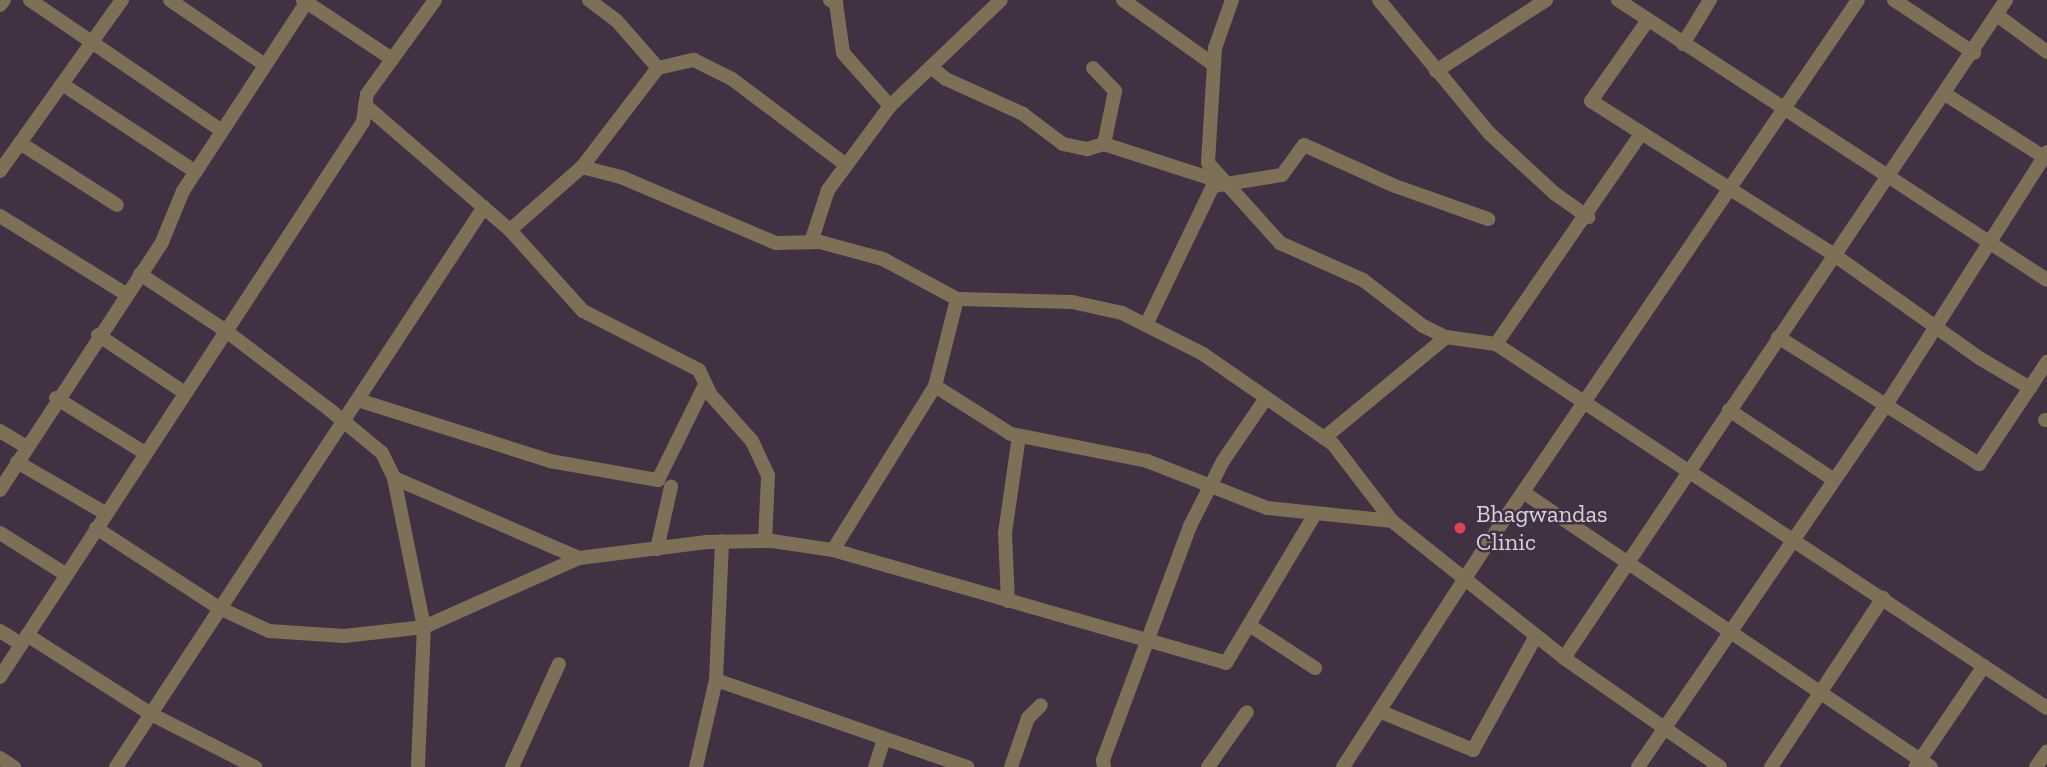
<!DOCTYPE html>
<style>
body{margin:0}
#map{position:relative;width:2047px;height:767px;overflow:hidden;background:#403143;font-family:"Zilla Slab",serif}
div>[style]{position:absolute}
[style*='--x']{left:calc(var(--x)*1px);top:calc(var(--y)*1px);width:calc(var(--w)*1px);rotate:calc(var(--a)*1deg)}
.minor>*{height:14px;margin:-7px;padding:0 7px;transform-origin:7px;border-radius:7px;background:#7d7057}
.tertiary>*{height:14px;margin:-7px;padding:0 7px;transform-origin:7px;border-radius:7px;background:#7d7057}
.dots>*{width:19px;height:19px;translate:-50% -50%;box-sizing:border-box;border:4px solid #403143;border-radius:50%}
span{translate:-50% -50%;white-space:nowrap;text-align:center;line-height:1.15;-webkit-text-stroke:5px #403143;paint-order:stroke}
.poi-label{font-size:24px;color:#dbd1dc}
.left{translate:0 -50%;text-align:left}
</style>
<div id="map">
<div class="minor">
<div style="--x:30;--y:0;--w:232;--a:34.3"></div>
<div style="--x:170;--y:0;--w:115;--a:34.4"></div>
<div style="--x:303;--y:0;--w:107;--a:33.5"></div>
<div style="--x:589;--y:0;--w:34;--a:37"></div>
<div style="--x:616;--y:20;--w:64;--a:48.8"></div>
<div style="--x:830;--y:0;--w:7;--a:27"></div>
<div style="--x:836;--y:3;--w:50;--a:82"></div>
<div style="--x:843;--y:53;--w:71;--a:48.4"></div>
<div style="--x:1123;--y:0;--w:112;--a:35.5"></div>
<div style="--x:1232;--y:0;--w:51;--a:109.5"></div>
<div style="--x:1215;--y:48;--w:115;--a:93.5"></div>
<div style="--x:1208;--y:163;--w:108;--a:48"></div>
<div style="--x:1280;--y:243;--w:91;--a:24"></div>
<div style="--x:1363;--y:280;--w:76;--a:37.5"></div>
<div style="--x:1423;--y:326;--w:25;--a:26"></div>
<div style="--x:1446;--y:337;--w:50;--a:8"></div>
<div style="--x:1496;--y:344;--w:660;--a:33.45"></div>
<div style="--x:1379;--y:0;--w:173;--a:50.4"></div>
<div style="--x:1489;--y:133;--w:88;--a:42.7"></div>
<div style="--x:1554;--y:193;--w:42;--a:35.2"></div>
<div style="--x:1618;--y:0;--w:512;--a:33.13"></div>
<div style="--x:1894;--y:0;--w:96;--a:33.5"></div>
<div style="--x:0;--y:5;--w:6;--a:-51"></div>
<div style="--x:1997;--y:15;--w:62;--a:36.5"></div>
<div style="--x:1648;--y:20;--w:99;--a:125.1"></div>
<div style="--x:1591;--y:101;--w:286;--a:32.3"></div>
<div style="--x:1833;--y:254;--w:181;--a:35.4"></div>
<div style="--x:1981;--y:359;--w:57;--a:30.6"></div>
<div style="--x:1683;--y:44;--w:52;--a:-58.5"></div>
<div style="--x:931;--y:67;--w:19;--a:39"></div>
<div style="--x:946;--y:79;--w:85;--a:24.4"></div>
<div style="--x:1023;--y:114;--w:50;--a:36.9"></div>
<div style="--x:1063;--y:144;--w:25;--a:12"></div>
<div style="--x:1087;--y:149;--w:18;--a:-16"></div>
<div style="--x:1093;--y:68;--w:32;--a:46"></div>
<div style="--x:1115;--y:91;--w:54;--a:101.7"></div>
<div style="--x:1104;--y:144;--w:124;--a:17.9"></div>
<div style="--x:1436;--y:71;--w:131;--a:-32.8"></div>
<div style="--x:62;--y:84;--w:160;--a:33.3"></div>
<div style="--x:1945;--y:94;--w:117;--a:32.5"></div>
<div style="--x:365;--y:105;--w:191;--a:40.8"></div>
<div style="--x:510;--y:230;--w:109;--a:48"></div>
<div style="--x:583;--y:311;--w:130;--a:27"></div>
<div style="--x:699;--y:370;--w:26;--a:65"></div>
<div style="--x:710;--y:394;--w:63;--a:48.2"></div>
<div style="--x:752;--y:441;--w:38;--a:65"></div>
<div style="--x:768;--y:476;--w:65;--a:92.6"></div>
<div style="--x:20;--y:143;--w:115;--a:32.6"></div>
<div style="--x:582;--y:167;--w:125;--a:-52.5"></div>
<div style="--x:658;--y:68;--w:37;--a:-13"></div>
<div style="--x:694;--y:60;--w:42;--a:26.6"></div>
<div style="--x:732;--y:79;--w:143;--a:37"></div>
<div style="--x:0;--y:171;--w:210;--a:-54.5"></div>
<div style="--x:0;--y:216;--w:148;--a:31.8"></div>
<div style="--x:510;--y:230;--w:96;--a:-41.2"></div>
<div style="--x:582;--y:167;--w:40;--a:14.4"></div>
<div style="--x:621;--y:177;--w:168;--a:23.1"></div>
<div style="--x:776;--y:243;--w:44;--a:-1.3"></div>
<div style="--x:820;--y:242;--w:65;--a:15.1"></div>
<div style="--x:883;--y:259;--w:84;--a:28.4"></div>
<div style="--x:957;--y:299;--w:115;--a:1.5"></div>
<div style="--x:1072;--y:302;--w:51;--a:12.4"></div>
<div style="--x:1122;--y:313;--w:91;--a:26.8"></div>
<div style="--x:1203;--y:354;--w:158;--a:34.7"></div>
<div style="--x:1333;--y:444;--w:97;--a:52.5"></div>
<div style="--x:1392;--y:521;--w:220;--a:38.5"></div>
<div style="--x:1564;--y:658;--w:190;--a:34.9"></div>
<div style="--x:811;--y:242;--w:55;--a:-71.9"></div>
<div style="--x:828;--y:190;--w:104;--a:-53.6"></div>
<div style="--x:890;--y:106;--w:153;--a:-43.7"></div>
<div style="--x:140;--y:274;--w:103;--a:33.5"></div>
<div style="--x:226;--y:331;--w:131;--a:37.2"></div>
<div style="--x:330;--y:410;--w:67;--a:39.6"></div>
<div style="--x:382;--y:453;--w:28;--a:64"></div>
<div style="--x:394;--y:478;--w:202;--a:23.4"></div>
<div style="--x:579;--y:558;--w:129;--a:-7.1"></div>
<div style="--x:707;--y:542;--w:65;--a:-0.9"></div>
<div style="--x:772;--y:541;--w:62;--a:8.4"></div>
<div style="--x:833;--y:550;--w:409;--a:16"></div>
<div style="--x:1226;--y:663;--w:174;--a:-59.1"></div>
<div style="--x:1146;--y:325;--w:154;--a:-64.3"></div>
<div style="--x:1213;--y:186;--w:70;--a:-9.1"></div>
<div style="--x:1282;--y:175;--w:37;--a:-54"></div>
<div style="--x:1304;--y:145;--w:100;--a:24.3"></div>
<div style="--x:1395;--y:186;--w:99;--a:19.5"></div>
<div style="--x:98;--y:335;--w:105;--a:33.7"></div>
<div style="--x:1778;--y:337;--w:238;--a:32.3"></div>
<div style="--x:1979;--y:464;--w:123;--a:-56.3"></div>
<div style="--x:1496;--y:344;--w:255;--a:-55.4"></div>
<div style="--x:935;--y:386;--w:90;--a:32.3"></div>
<div style="--x:1011;--y:434;--w:139;--a:11.2"></div>
<div style="--x:1147;--y:461;--w:129;--a:21.4"></div>
<div style="--x:1267;--y:508;--w:126;--a:5.9"></div>
<div style="--x:56;--y:398;--w:105;--a:31.7"></div>
<div style="--x:358;--y:400;--w:201;--a:17.6"></div>
<div style="--x:550;--y:461;--w:110;--a:10"></div>
<div style="--x:658;--y:480;--w:106;--a:-63.7"></div>
<div style="--x:1729;--y:410;--w:126;--a:33.7"></div>
<div style="--x:2045;--y:420;--w:2;--a:0"></div>
<div style="--x:0;--y:431;--w:31;--a:31"></div>
<div style="--x:1324;--y:438;--w:158;--a:-39.6"></div>
<div style="--x:17;--y:462;--w:102;--a:30.1"></div>
<div style="--x:394;--y:478;--w:152;--a:78.6"></div>
<div style="--x:424;--y:627;--w:140;--a:92.5"></div>
<div style="--x:0;--y:490;--w:296;--a:-56.8"></div>
<div style="--x:162;--y:242;--w:55;--a:-67.6"></div>
<div style="--x:183;--y:191;--w:228;--a:-56.8"></div>
<div style="--x:1523;--y:492;--w:492;--a:34"></div>
<div style="--x:96;--y:528;--w:147;--a:33"></div>
<div style="--x:219;--y:608;--w:55;--a:24.7"></div>
<div style="--x:269;--y:631;--w:75;--a:3.8"></div>
<div style="--x:344;--y:636;--w:81;--a:-6.4"></div>
<div style="--x:424;--y:627;--w:170;--a:-24"></div>
<div style="--x:0;--y:533;--w:77;--a:32.2"></div>
<div style="--x:657;--y:549;--w:64;--a:-77.3"></div>
<div style="--x:833;--y:550;--w:193;--a:-58.1"></div>
<div style="--x:935;--y:386;--w:90;--a:-75.8"></div>
<div style="--x:1008;--y:601;--w:68;--a:-92.5"></div>
<div style="--x:1005;--y:533;--w:98;--a:-81.8"></div>
<div style="--x:1249;--y:625;--w:79;--a:33.1"></div>
<div style="--x:0;--y:631;--w:25;--a:32"></div>
<div style="--x:27;--y:635;--w:147;--a:32.5"></div>
<div style="--x:151;--y:714;--w:117;--a:27"></div>
<div style="--x:1564;--y:658;--w:793;--a:-56.11"></div>
<div style="--x:0;--y:677;--w:663;--a:-56.81"></div>
<div style="--x:363;--y:122;--w:28;--a:-82"></div>
<div style="--x:367;--y:94;--w:116;--a:-54.1"></div>
<div style="--x:716;--y:680;--w:266;--a:19.1"></div>
<div style="--x:1379;--y:711;--w:102;--a:22.5"></div>
<div style="--x:1473;--y:750;--w:130;--a:-61.1"></div>
<div style="--x:0;--y:758;--w:17;--a:33"></div>
<div style="--x:1916;--y:766;--w:121;--a:-55.8"></div>
<div style="--x:116;--y:767;--w:670;--a:-56.69"></div>
<div style="--x:512;--y:767;--w:113;--a:-65.5"></div>
<div style="--x:696;--y:767;--w:89;--a:-77.1"></div>
<div style="--x:716;--y:680;--w:139;--a:-87.5"></div>
<div style="--x:875;--y:767;--w:29;--a:-72"></div>
<div style="--x:1011;--y:767;--w:52;--a:-70.9"></div>
<div style="--x:1028;--y:718;--w:18;--a:-45"></div>
<div style="--x:1104;--y:767;--w:7;--a:-98"></div>
<div style="--x:1103;--y:760;--w:250;--a:-69.6"></div>
<div style="--x:1190;--y:526;--w:73;--a:-63.1"></div>
<div style="--x:1223;--y:461;--w:76;--a:-55.7"></div>
<div style="--x:1208;--y:767;--w:67;--a:-54.7"></div>
<div style="--x:1638;--y:767;--w:439;--a:-55.6"></div>
<div style="--x:1886;--y:405;--w:300;--a:-57.5"></div>
<div style="--x:1771;--y:767;--w:203;--a:-56.5"></div>
<div style="--x:2036;--y:767;--w:19;--a:-55"></div>
</div>
<div class="tertiary">
<div style="--x:1343;--y:767;--w:252;--a:-57.1"></div>
<div style="--x:1480;--y:555;--w:671;--a:-55.74"></div>
</div>
<div class="dots">
<div style="left:1460px;top:528px;background:#e0444e"></div>
</div>
<div class="poi-label">
<span class="left" style="left:1476px;top:528px">Bhagwandas<br>Clinic</span>
</div>
</div>
